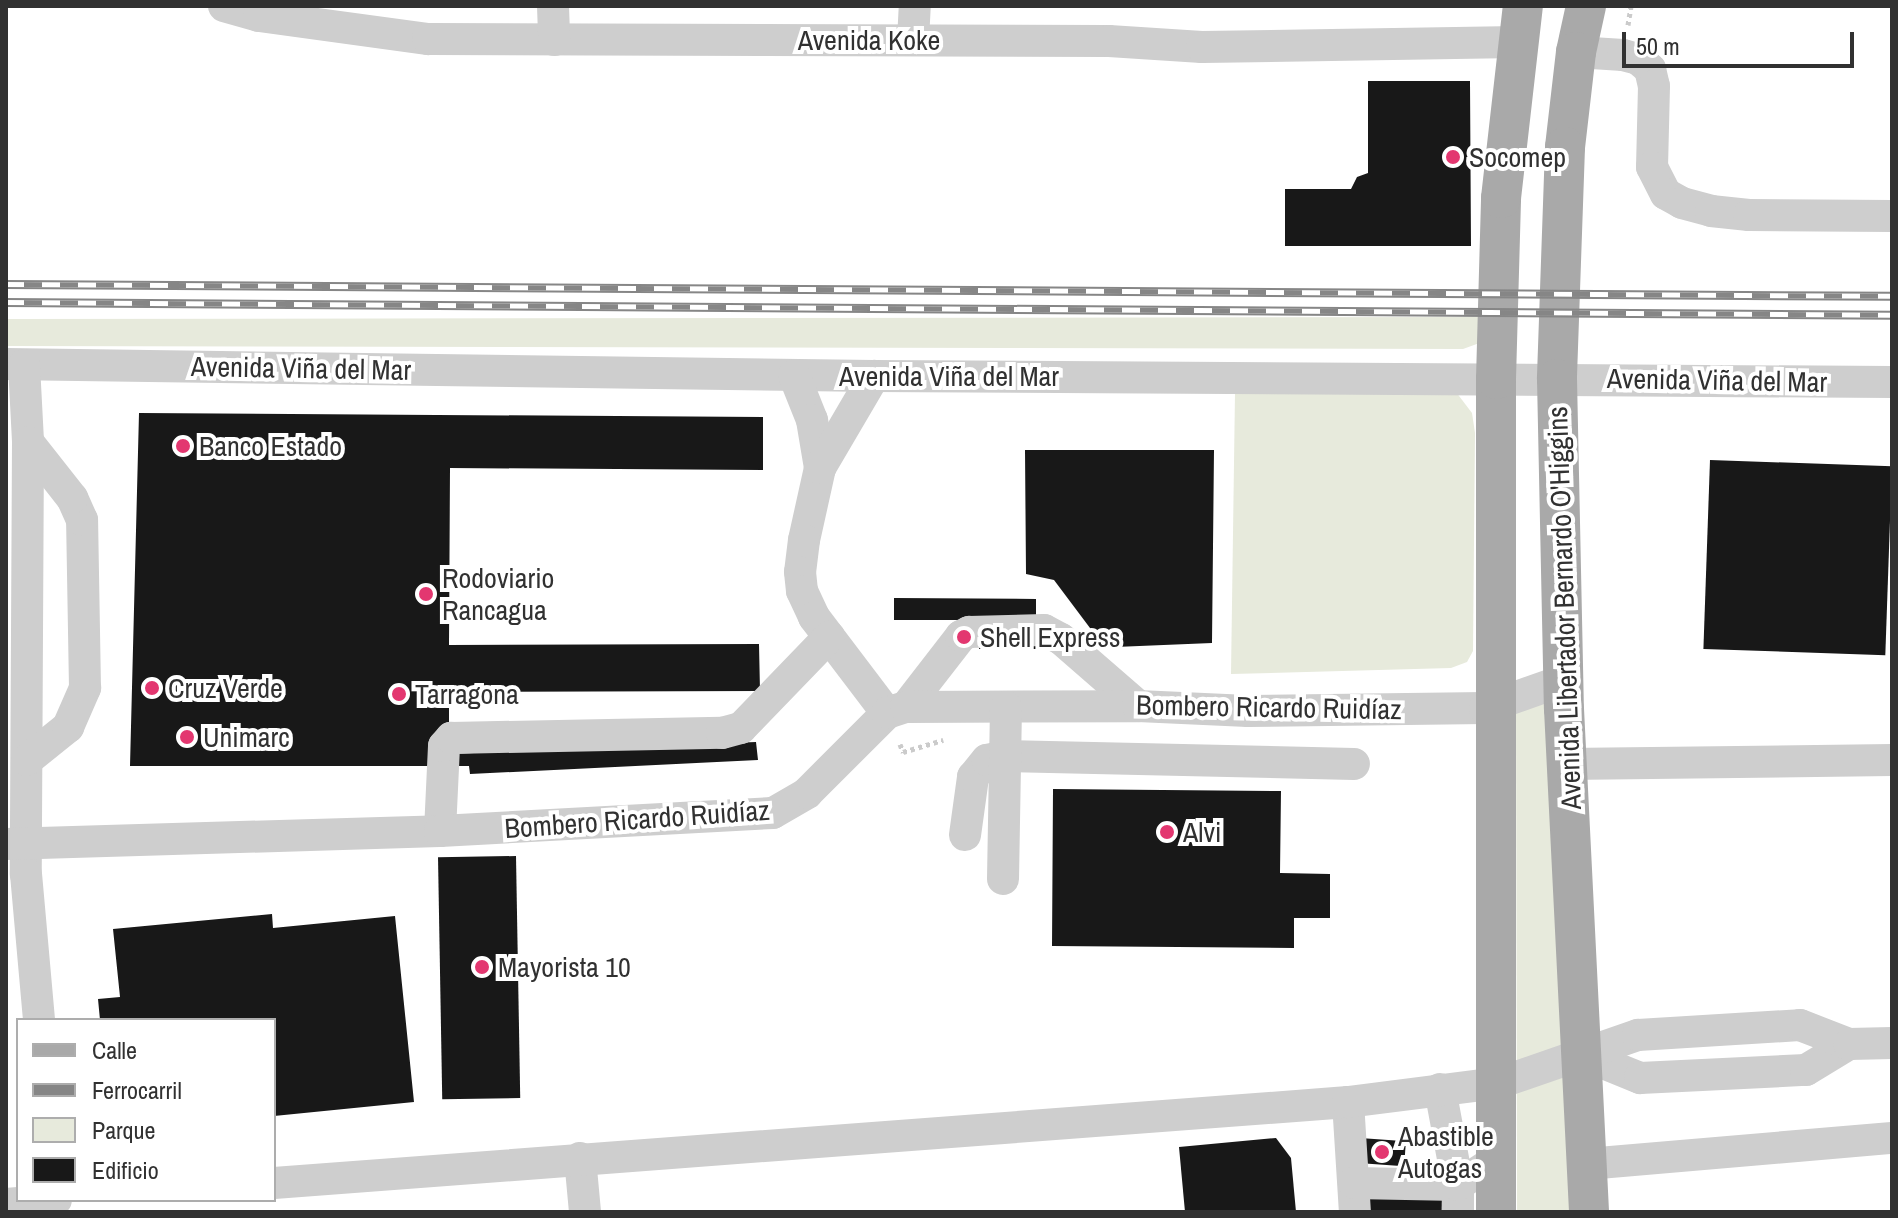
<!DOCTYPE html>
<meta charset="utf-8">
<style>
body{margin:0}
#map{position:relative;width:1898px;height:1218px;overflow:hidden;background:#fff;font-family:"Archivo Narrow",sans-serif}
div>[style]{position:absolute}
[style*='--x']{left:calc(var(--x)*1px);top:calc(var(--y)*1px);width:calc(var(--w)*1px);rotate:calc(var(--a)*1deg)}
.green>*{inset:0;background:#e7eadc}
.building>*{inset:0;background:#181818;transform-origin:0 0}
.path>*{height:5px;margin-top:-2.5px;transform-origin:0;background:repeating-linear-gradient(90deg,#cbcbcb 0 4px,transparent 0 8px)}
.minor>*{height:32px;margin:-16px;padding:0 16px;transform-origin:16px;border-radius:16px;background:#cecece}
.major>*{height:40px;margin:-20px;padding:0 20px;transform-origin:20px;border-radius:20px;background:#a9a9a9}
.rail>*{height:9px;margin-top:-4.5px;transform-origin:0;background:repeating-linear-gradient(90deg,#fff 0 18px,#868686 0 36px);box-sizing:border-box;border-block:2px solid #868686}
.dots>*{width:22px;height:22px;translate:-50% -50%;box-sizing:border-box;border:4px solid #fff;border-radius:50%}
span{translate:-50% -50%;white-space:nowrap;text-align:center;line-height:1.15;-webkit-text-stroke:8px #fff;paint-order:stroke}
.street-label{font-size:28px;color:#313131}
.poi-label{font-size:28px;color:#313131}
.left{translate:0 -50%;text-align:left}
.frame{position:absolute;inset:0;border:8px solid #313131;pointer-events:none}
.legend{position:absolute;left:16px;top:1018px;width:260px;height:184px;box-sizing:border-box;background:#fff;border:2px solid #adadad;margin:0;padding:10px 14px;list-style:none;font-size:24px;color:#313131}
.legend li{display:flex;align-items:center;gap:16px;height:40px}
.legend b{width:40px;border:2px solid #adadad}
.scale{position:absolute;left:1622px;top:32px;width:232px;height:36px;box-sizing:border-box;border:4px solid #313131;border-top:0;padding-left:10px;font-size:24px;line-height:28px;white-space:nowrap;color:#313131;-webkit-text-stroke:6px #fff;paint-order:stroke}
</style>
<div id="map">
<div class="green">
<div style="clip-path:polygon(1489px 317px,1485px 341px,1463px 349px,6px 346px,6px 319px)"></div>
<div style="clip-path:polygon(1456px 392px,1472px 413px,1475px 433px,1473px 651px,1467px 662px,1451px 668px,1231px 674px,1235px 393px)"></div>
<div style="clip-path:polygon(1547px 693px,1574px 1212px,1517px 1212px,1516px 704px)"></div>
</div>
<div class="building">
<div style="clip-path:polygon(1368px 81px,1470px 81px,1471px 246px,1285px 246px,1285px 189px,1351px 189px,1357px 177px,1368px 173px)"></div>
<div style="clip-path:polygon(139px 413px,763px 417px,763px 470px,450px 468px,449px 645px,759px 644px,760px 691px,449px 692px,449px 754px,756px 742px,758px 760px,470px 774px,469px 766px,130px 766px)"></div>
<div style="clip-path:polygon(1025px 450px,1214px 450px,1212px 643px,1091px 648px,1090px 628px,1054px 580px,1026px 574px)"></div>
<div style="left:1710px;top:460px;width:182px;height:189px;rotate:2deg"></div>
<div style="clip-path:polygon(894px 598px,1036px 599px,1036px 649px,979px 649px,979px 620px,894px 620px)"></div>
<div style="clip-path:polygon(1053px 789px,1281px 791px,1280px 873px,1330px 874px,1330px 918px,1294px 918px,1294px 948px,1052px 946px)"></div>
<div style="left:516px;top:856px;width:242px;height:78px;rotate:89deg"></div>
<div style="clip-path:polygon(272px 914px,273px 928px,395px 916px,414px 1102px,274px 1116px,274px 1020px,100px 1020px,98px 999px,120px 997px,113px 929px)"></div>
<div style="clip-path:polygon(1276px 1138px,1291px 1158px,1296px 1212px,1185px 1212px,1179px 1147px)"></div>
<div style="left:1360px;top:1138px;width:46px;height:25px;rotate:4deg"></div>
<div style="left:1362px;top:1190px;width:80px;height:22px;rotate:1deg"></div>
</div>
<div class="path">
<div style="--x:1628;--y:25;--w:19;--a:-81"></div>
<div style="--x:900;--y:744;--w:9;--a:69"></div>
<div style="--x:903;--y:752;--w:42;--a:-16.7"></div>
</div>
<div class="minor">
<div style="--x:224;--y:6;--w:36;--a:16"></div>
<div style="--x:259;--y:16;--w:171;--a:7.8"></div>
<div style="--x:428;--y:39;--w:681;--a:0.17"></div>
<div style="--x:1109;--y:41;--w:93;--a:3.7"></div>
<div style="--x:1202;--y:47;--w:315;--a:-0.9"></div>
<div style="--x:553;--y:6;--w:34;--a:88"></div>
<div style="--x:913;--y:40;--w:34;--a:-87"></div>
<div style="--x:1576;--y:52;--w:47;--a:3.7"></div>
<div style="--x:1623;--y:55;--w:16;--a:15"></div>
<div style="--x:1638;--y:59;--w:16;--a:40"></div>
<div style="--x:1650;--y:69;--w:17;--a:77"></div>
<div style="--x:1654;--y:86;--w:81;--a:91.4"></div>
<div style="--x:1652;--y:167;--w:30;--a:63"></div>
<div style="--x:1666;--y:194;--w:18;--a:29"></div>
<div style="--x:1682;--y:203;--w:30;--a:15"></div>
<div style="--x:1711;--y:211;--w:38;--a:6"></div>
<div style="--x:1749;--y:215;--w:143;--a:0.4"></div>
<div style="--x:6;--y:364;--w:868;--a:0.79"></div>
<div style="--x:874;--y:376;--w:1018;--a:0.34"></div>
<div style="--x:24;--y:365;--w:77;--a:87"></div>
<div style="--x:28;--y:442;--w:432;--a:90.3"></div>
<div style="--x:26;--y:874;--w:147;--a:84.9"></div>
<div style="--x:794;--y:375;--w:48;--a:68.2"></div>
<div style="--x:812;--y:420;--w:49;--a:80.5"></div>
<div style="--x:820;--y:468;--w:74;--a:102.5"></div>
<div style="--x:804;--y:540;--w:32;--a:97"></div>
<div style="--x:800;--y:572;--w:19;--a:84"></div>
<div style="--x:802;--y:591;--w:29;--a:65"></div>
<div style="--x:814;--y:617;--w:121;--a:52.8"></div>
<div style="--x:820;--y:468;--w:107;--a:-59.6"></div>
<div style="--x:906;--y:707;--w:90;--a:-52.2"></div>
<div style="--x:961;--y:636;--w:9;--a:-27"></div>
<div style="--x:969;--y:632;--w:75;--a:-1.5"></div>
<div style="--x:1044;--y:630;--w:19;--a:28"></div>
<div style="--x:1061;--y:639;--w:102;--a:41"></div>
<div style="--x:27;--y:760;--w:53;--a:-38.8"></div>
<div style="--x:68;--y:727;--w:43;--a:-66.4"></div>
<div style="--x:85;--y:688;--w:168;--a:-91"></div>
<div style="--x:82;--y:520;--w:24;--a:-114"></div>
<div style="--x:72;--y:498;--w:71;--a:-128.2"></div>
<div style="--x:1566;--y:764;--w:326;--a:-0.7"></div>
<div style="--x:440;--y:831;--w:85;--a:-87.3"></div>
<div style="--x:444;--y:746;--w:11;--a:-49"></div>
<div style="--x:451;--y:738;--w:271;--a:-1.1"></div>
<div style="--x:722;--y:733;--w:20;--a:-15"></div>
<div style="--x:741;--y:728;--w:127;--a:-46"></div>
<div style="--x:965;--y:835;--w:59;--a:-82.1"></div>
<div style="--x:973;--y:777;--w:22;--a:-51"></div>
<div style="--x:987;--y:760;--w:19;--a:-12"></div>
<div style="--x:1006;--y:756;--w:348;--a:1.3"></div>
<div style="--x:6;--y:844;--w:434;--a:-1.7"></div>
<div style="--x:440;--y:831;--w:333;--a:-3.1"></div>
<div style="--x:773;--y:813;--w:39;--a:-30"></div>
<div style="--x:807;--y:793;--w:113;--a:-45"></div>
<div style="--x:887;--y:713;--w:20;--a:-18"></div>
<div style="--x:906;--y:707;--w:232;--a:-0.2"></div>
<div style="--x:1138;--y:706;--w:110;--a:2.6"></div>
<div style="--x:1248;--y:711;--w:237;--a:-0.7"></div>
<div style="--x:1485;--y:708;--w:84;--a:-19.5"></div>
<div style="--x:1003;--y:879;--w:172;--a:-89"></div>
<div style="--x:1581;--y:1054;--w:64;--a:22.1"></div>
<div style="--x:1640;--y:1078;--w:166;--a:-2.8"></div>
<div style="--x:1806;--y:1070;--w:50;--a:-31.2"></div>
<div style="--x:1440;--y:1089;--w:98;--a:79.4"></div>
<div style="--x:1458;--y:1185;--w:27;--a:90"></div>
<div style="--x:1348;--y:1102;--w:110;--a:86.4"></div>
<div style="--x:580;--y:1158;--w:54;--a:84.7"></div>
<div style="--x:1587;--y:1164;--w:306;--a:-4.9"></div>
<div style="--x:274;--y:1183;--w:1077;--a:-4.31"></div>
<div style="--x:1348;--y:1102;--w:152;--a:-7.2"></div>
<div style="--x:1499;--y:1083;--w:147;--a:-19.1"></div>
<div style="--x:1638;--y:1035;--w:162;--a:-3.5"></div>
<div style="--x:1800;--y:1025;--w:53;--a:21.2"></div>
<div style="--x:1849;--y:1044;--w:43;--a:-1.3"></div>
<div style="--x:1354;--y:1183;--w:104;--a:1.1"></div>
<div style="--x:1458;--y:1185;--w:45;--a:-33.3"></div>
<div style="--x:6;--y:1204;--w:50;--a:-4.6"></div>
</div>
<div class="major">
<div style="--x:1586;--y:6;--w:47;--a:102.3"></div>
<div style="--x:1576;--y:52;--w:96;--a:96.6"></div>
<div style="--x:1565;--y:147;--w:232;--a:92"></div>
<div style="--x:1557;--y:379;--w:330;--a:88.8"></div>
<div style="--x:1564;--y:709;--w:504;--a:87.15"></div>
<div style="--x:1496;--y:1212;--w:833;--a:-90"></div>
<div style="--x:1496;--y:379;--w:181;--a:-88.4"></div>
<div style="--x:1501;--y:198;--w:193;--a:-83.5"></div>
</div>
<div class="rail">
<div style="--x:6;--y:284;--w:1886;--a:0.36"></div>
<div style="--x:6;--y:302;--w:1886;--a:0.39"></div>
</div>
<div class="dots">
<div style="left:1453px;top:157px;background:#e33770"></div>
<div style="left:183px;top:446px;background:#e33770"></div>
<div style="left:426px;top:594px;background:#e33770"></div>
<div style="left:964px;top:637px;background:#e33770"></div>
<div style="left:152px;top:688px;background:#e33770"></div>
<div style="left:399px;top:694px;background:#e33770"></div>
<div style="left:187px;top:737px;background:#e33770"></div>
<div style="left:1167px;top:832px;background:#e33770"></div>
<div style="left:482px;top:967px;background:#e33770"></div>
<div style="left:1382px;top:1152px;background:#e33770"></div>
</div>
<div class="street-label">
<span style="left:869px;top:40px">Avenida Koke</span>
<span style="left:301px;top:368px;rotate:1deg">Avenida Viña del Mar</span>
<span style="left:949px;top:376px">Avenida Viña del Mar</span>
<span style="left:1717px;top:380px;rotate:1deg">Avenida Viña del Mar</span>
<span style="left:1564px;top:608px;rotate:-92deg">Avenida Libertador Bernardo O'Higgins</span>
<span style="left:1269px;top:707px;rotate:1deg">Bombero Ricardo Ruidíaz</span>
<span style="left:637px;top:819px;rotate:-4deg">Bombero Ricardo Ruidíaz</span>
</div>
<div class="poi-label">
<span class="left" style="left:1469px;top:157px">Socomep</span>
<span class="left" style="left:199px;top:446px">Banco Estado</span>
<span class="left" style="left:442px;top:594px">Rodoviario<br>Rancagua</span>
<span class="left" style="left:980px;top:637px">Shell Express</span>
<span class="left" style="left:168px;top:688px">Cruz Verde</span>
<span class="left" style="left:415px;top:694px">Tarragona</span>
<span class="left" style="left:203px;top:737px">Unimarc</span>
<span class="left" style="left:1183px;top:832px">Alvi</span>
<span class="left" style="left:498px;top:967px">Mayorista 10</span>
<span class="left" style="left:1398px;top:1152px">Abastible<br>Autogas</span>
</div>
<div class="frame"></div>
<ul class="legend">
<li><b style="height:10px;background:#a9a9a9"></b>Calle</li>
<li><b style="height:10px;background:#868686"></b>Ferrocarril</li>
<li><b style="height:22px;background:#e7eadc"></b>Parque</li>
<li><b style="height:22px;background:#181818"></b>Edificio</li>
</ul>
<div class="scale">50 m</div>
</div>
